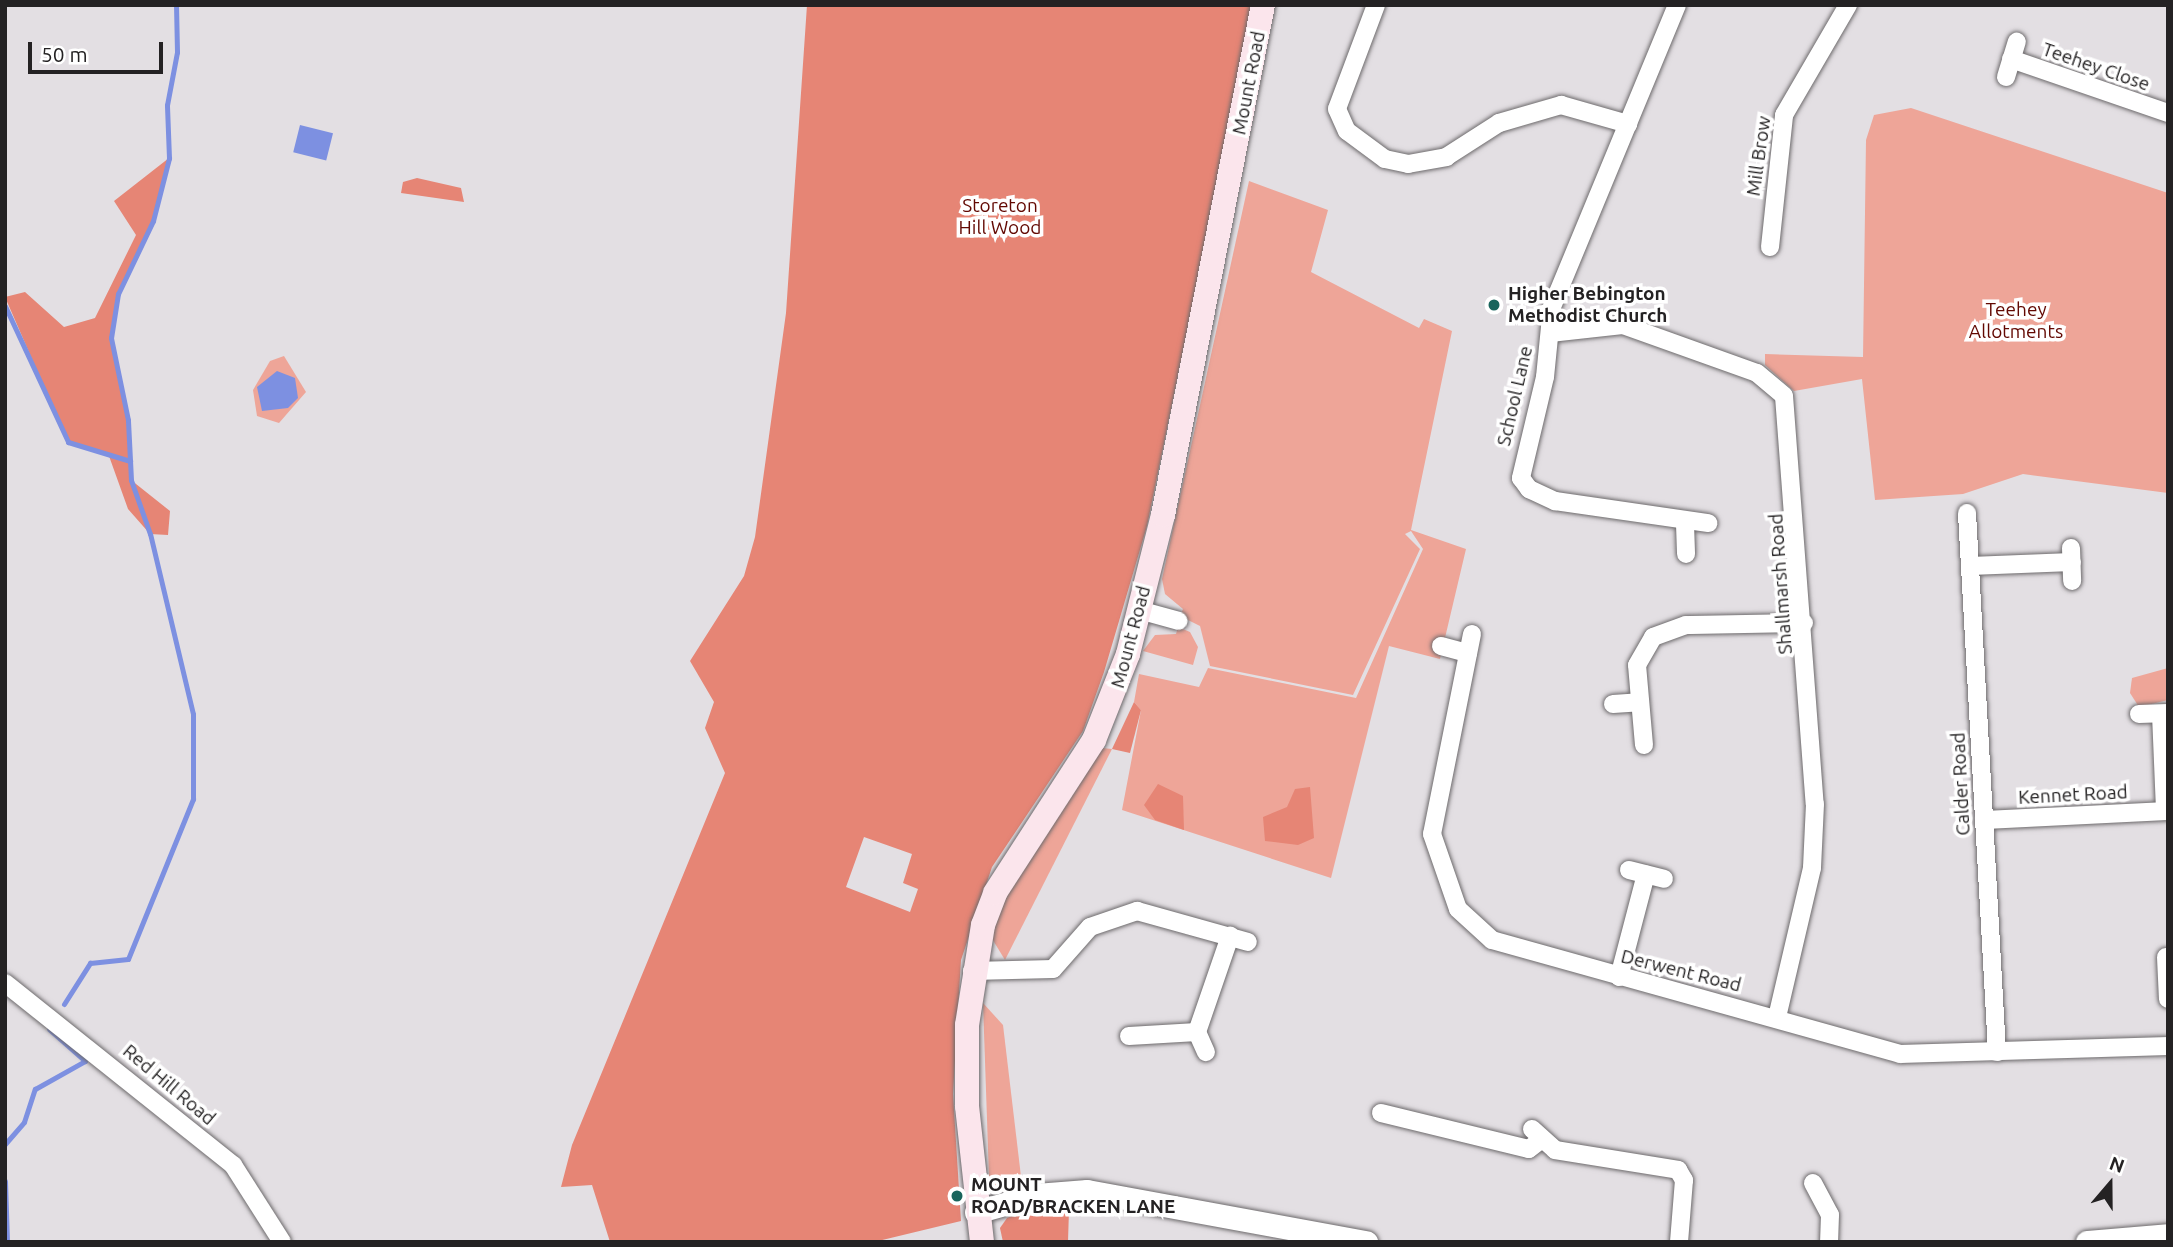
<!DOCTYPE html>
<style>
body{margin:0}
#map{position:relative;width:2173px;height:1247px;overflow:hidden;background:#e3dfe3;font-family:Ubuntu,sans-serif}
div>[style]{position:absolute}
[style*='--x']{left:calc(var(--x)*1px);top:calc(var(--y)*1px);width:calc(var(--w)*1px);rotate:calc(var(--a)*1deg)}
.green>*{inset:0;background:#eea598}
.forest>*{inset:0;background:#e68575}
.water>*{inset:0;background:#7d90e1;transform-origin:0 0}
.stream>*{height:5px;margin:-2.5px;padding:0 2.5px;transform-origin:2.5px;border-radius:2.5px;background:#7d90e1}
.roads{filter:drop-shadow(0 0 2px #6d6a6c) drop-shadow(0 0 2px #6d6a6c)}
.minor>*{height:18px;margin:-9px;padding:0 9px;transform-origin:9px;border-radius:9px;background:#fff}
.tertiary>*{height:23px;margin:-11.5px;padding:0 11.5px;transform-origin:11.5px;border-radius:11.5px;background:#fff}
.secondary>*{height:24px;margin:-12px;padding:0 12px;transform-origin:12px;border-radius:12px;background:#fbe5ec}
.dots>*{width:19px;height:19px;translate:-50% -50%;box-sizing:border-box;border:4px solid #fff;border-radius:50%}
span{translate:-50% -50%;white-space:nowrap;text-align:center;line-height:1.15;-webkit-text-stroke:7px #fff;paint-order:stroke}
.street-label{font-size:19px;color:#242223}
.park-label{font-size:19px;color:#620802}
.poi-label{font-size:19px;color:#242223;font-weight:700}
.left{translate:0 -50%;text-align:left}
.frame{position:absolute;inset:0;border:7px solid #242223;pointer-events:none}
.north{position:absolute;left:2075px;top:1149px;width:70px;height:70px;-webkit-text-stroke:5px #fff;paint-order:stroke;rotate:20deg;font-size:19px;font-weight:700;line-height:28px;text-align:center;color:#242223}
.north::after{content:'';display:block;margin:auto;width:24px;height:32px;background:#242223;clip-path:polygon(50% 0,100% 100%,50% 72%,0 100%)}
.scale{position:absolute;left:28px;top:42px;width:135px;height:32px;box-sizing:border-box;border:4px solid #242223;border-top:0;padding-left:9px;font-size:21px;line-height:24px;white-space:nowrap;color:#242223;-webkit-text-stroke:5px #fff;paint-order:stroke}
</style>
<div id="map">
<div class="green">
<div style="clip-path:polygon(1911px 108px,2168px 193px,2168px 493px,2023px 474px,1963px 494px,1875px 500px,1862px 379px,1794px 391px,1765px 365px,1765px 354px,1863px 357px,1866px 140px,1874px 115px)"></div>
<div style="clip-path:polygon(1249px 181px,1328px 210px,1311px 272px,1419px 328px,1424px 319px,1452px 331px,1411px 530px,1466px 549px,1440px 659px,1389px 646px,1331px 878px,1122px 810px,1141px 710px,1134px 702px,1139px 674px,1199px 687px,1208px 668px,1356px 698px,1423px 549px,1411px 531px,1405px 534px,1420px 549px,1353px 695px,1210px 666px,1200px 626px,1180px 616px,1183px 609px,1165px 594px,1162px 579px)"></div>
<div style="clip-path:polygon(284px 356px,306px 392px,279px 423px,257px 416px,253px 390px,270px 361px)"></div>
<div style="clip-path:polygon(1178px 627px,1190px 632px,1198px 647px,1193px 665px,1143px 651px,1155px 635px,1176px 634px)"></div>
<div style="clip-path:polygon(2168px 668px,2168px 700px,2139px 707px,2130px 693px,2132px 678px)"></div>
<div style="clip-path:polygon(1102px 748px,1112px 749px,1005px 960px,991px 937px,1005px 891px)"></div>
<div style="clip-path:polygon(983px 1003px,1003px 1025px,1022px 1185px,1012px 1194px,992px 1189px,989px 1177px)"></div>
</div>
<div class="forest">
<div style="clip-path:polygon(evenodd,807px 5px,1254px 5px,1147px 526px,1104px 672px,1083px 731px,992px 867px,961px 960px,953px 1094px,961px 1221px,874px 1242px,610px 1242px,592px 1185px,561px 1187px,572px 1145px,725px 773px,705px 728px,714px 702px,690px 661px,744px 576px,755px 537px,786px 313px,807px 5px,864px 837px,912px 854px,903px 883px,918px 889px,910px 912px,846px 887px,864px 837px)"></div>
<div style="clip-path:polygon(169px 158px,153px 221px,118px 294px,111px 338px,128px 420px,131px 480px,170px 511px,168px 535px,150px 534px,128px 509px,109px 456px,68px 442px,5px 297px,25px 292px,64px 327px,95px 318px,136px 235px,114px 201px)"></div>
<div style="clip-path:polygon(417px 178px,461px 188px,464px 202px,401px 193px,403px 182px)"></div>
<div style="clip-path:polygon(1134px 702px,1141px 710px,1130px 753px,1112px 749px)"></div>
<div style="clip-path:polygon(1158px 784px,1183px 796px,1184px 830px,1155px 820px,1144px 805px)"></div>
<div style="clip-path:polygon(1310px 787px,1314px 838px,1298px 845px,1265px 841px,1263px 817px,1287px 807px,1295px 789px)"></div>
<div style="clip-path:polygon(1028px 1209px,1069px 1209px,1068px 1242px,1003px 1242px,1000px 1228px,1007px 1218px)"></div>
</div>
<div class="water">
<div style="left:300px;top:125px;width:34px;height:28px;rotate:14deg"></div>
<div style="clip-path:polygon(277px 371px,295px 378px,298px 398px,288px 408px,262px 411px,257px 387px)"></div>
</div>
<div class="stream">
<div style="--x:5;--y:306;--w:150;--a:65.1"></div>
<div style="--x:68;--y:442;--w:65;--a:17"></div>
<div style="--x:64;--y:1004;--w:49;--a:-57.6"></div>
<div style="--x:90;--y:963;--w:38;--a:-6"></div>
<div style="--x:128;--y:959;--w:173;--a:-67.9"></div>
<div style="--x:193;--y:799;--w:85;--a:-90"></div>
<div style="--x:193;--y:714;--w:185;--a:-103.4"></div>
<div style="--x:150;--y:534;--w:57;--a:-109.4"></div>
<div style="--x:131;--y:480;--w:60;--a:-92.9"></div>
<div style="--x:128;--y:420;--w:84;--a:-101.7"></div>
<div style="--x:111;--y:338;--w:45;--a:-81"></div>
<div style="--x:118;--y:294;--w:81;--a:-64.4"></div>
<div style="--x:153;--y:221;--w:65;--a:-75.7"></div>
<div style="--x:169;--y:158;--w:53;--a:-92.2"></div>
<div style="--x:167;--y:105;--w:54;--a:-79.3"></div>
<div style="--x:177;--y:52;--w:47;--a:-91.2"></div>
<div style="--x:5;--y:1144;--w:29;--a:-49"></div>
<div style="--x:24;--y:1122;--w:35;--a:-72"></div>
<div style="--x:35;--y:1089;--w:57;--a:-29.2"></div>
<div style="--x:85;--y:1061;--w:48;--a:-138.4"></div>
<div style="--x:5;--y:1181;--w:61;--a:88.1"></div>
</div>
<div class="roads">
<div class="minor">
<div style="--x:1376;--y:5;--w:111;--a:110.6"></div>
<div style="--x:1337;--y:109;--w:24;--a:66"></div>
<div style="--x:1347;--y:131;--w:47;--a:36.4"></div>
<div style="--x:1385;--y:159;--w:24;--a:12"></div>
<div style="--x:1408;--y:164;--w:39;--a:-10"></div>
<div style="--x:1446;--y:157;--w:63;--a:-32.7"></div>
<div style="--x:1499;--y:123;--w:65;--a:-16.2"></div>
<div style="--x:1561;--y:105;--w:70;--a:15.8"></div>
<div style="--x:1677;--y:5;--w:327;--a:112.5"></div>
<div style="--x:1552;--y:307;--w:70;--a:95.7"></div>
<div style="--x:1545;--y:377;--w:104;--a:103.4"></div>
<div style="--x:1521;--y:478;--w:14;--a:54"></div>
<div style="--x:1529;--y:489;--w:29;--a:25"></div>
<div style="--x:1555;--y:501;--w:155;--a:8.2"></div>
<div style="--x:2011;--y:59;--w:166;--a:19"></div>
<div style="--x:2006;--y:77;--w:37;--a:-73"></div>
<div style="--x:1770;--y:247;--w:133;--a:-83.9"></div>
<div style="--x:1784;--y:115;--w:127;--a:-59.8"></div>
<div style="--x:1550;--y:333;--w:73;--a:-6.3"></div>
<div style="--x:1623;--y:325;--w:142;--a:19.7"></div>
<div style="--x:1757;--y:373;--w:35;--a:40"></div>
<div style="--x:1784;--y:396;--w:409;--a:85.7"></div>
<div style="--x:1815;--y:804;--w:64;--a:92.7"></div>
<div style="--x:1812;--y:868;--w:153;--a:103.2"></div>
<div style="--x:1967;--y:513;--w:540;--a:86.81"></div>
<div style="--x:1685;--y:524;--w:30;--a:88"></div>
<div style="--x:2071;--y:548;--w:33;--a:88"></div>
<div style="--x:1970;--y:566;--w:102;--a:-2.2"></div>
<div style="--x:1139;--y:610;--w:41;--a:15.4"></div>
<div style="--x:1472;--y:634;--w:204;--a:101.3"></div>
<div style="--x:1432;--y:834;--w:79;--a:70.9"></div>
<div style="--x:1458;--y:909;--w:46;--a:42.4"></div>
<div style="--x:1492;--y:940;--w:424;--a:15.6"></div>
<div style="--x:1900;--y:1054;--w:268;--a:-1.7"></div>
<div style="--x:1441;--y:646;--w:28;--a:15"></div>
<div style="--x:1613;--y:704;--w:26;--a:-4"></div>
<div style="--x:2139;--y:714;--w:29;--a:-2"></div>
<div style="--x:2161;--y:714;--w:97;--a:87.6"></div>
<div style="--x:1644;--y:745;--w:80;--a:-95"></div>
<div style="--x:1637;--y:665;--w:32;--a:-60"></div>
<div style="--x:1653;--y:637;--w:35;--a:-20"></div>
<div style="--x:1686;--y:625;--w:118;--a:-1"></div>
<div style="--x:1984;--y:820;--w:184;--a:-2.8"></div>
<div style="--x:1629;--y:870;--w:36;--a:14"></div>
<div style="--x:2166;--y:957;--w:42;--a:87.3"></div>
<div style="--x:972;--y:971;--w:81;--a:-1.4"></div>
<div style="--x:1053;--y:969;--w:56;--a:-48.6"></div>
<div style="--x:1090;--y:927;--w:50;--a:-18.8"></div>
<div style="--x:1137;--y:911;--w:115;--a:15.6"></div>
<div style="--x:1619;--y:977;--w:106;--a:-75.3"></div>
<div style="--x:5;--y:983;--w:292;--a:38.6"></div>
<div style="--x:233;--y:1165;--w:91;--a:57.5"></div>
<div style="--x:1197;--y:1032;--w:22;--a:66"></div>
<div style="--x:1129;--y:1036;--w:68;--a:-3.4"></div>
<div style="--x:1197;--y:1032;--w:102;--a:-71"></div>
<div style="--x:1381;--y:1113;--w:152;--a:13.7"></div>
<div style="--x:1529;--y:1149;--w:16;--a:-38"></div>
<div style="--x:1532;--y:1129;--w:31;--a:42"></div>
<div style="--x:1555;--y:1150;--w:125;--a:9.2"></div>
<div style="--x:1678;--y:1170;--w:12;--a:59"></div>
<div style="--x:1684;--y:1180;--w:62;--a:94.6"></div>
<div style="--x:1813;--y:1183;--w:36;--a:62"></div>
<div style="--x:1830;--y:1215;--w:27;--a:92"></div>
</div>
<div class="tertiary">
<div style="--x:976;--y:1212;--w:62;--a:-15.8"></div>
<div style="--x:1036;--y:1195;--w:51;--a:-4.5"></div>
<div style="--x:1087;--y:1191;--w:284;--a:10.4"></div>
<div style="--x:2087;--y:1242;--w:81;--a:-4.9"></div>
</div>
<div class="secondary">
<div style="--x:982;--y:1242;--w:137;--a:-96.3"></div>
<div style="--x:967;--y:1106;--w:81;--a:-90"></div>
<div style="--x:967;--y:1025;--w:101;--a:-80.9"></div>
<div style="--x:983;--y:925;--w:34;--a:-69"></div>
<div style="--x:995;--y:893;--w:182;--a:-57.1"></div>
<div style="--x:1094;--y:740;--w:92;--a:-68.4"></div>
<div style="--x:1128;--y:654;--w:143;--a:-75.9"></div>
<div style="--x:1163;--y:515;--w:520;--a:-78.91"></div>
</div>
</div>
<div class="dots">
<div style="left:1494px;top:305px;background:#19645c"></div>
<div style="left:957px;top:1196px;background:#19645c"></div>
</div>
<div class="street-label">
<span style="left:2096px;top:67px;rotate:19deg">Teehey Close</span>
<span style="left:1249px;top:83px;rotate:-79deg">Mount Road</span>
<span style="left:1759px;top:156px;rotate:-82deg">Mill Brow</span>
<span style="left:1515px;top:396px;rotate:-77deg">School Lane</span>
<span style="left:1781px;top:584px;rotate:-94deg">Shallmarsh Road</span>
<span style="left:1131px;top:637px;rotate:-75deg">Mount Road</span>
<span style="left:1961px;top:784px;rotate:-93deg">Calder Road</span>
<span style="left:2073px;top:795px;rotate:-3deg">Kennet Road</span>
<span style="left:1681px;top:971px;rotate:14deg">Derwent Road</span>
<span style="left:169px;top:1085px;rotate:40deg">Red Hill Road</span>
</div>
<div class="park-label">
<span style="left:1000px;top:217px">Storeton<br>Hill Wood</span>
<span style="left:2016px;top:321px">Teehey<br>Allotments</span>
</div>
<div class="poi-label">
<span class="left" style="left:1508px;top:305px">Higher Bebington<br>Methodist Church</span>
<span class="left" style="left:971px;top:1196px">MOUNT<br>ROAD/BRACKEN LANE</span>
</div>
<div class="frame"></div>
<div class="north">N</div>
<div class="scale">50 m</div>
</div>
